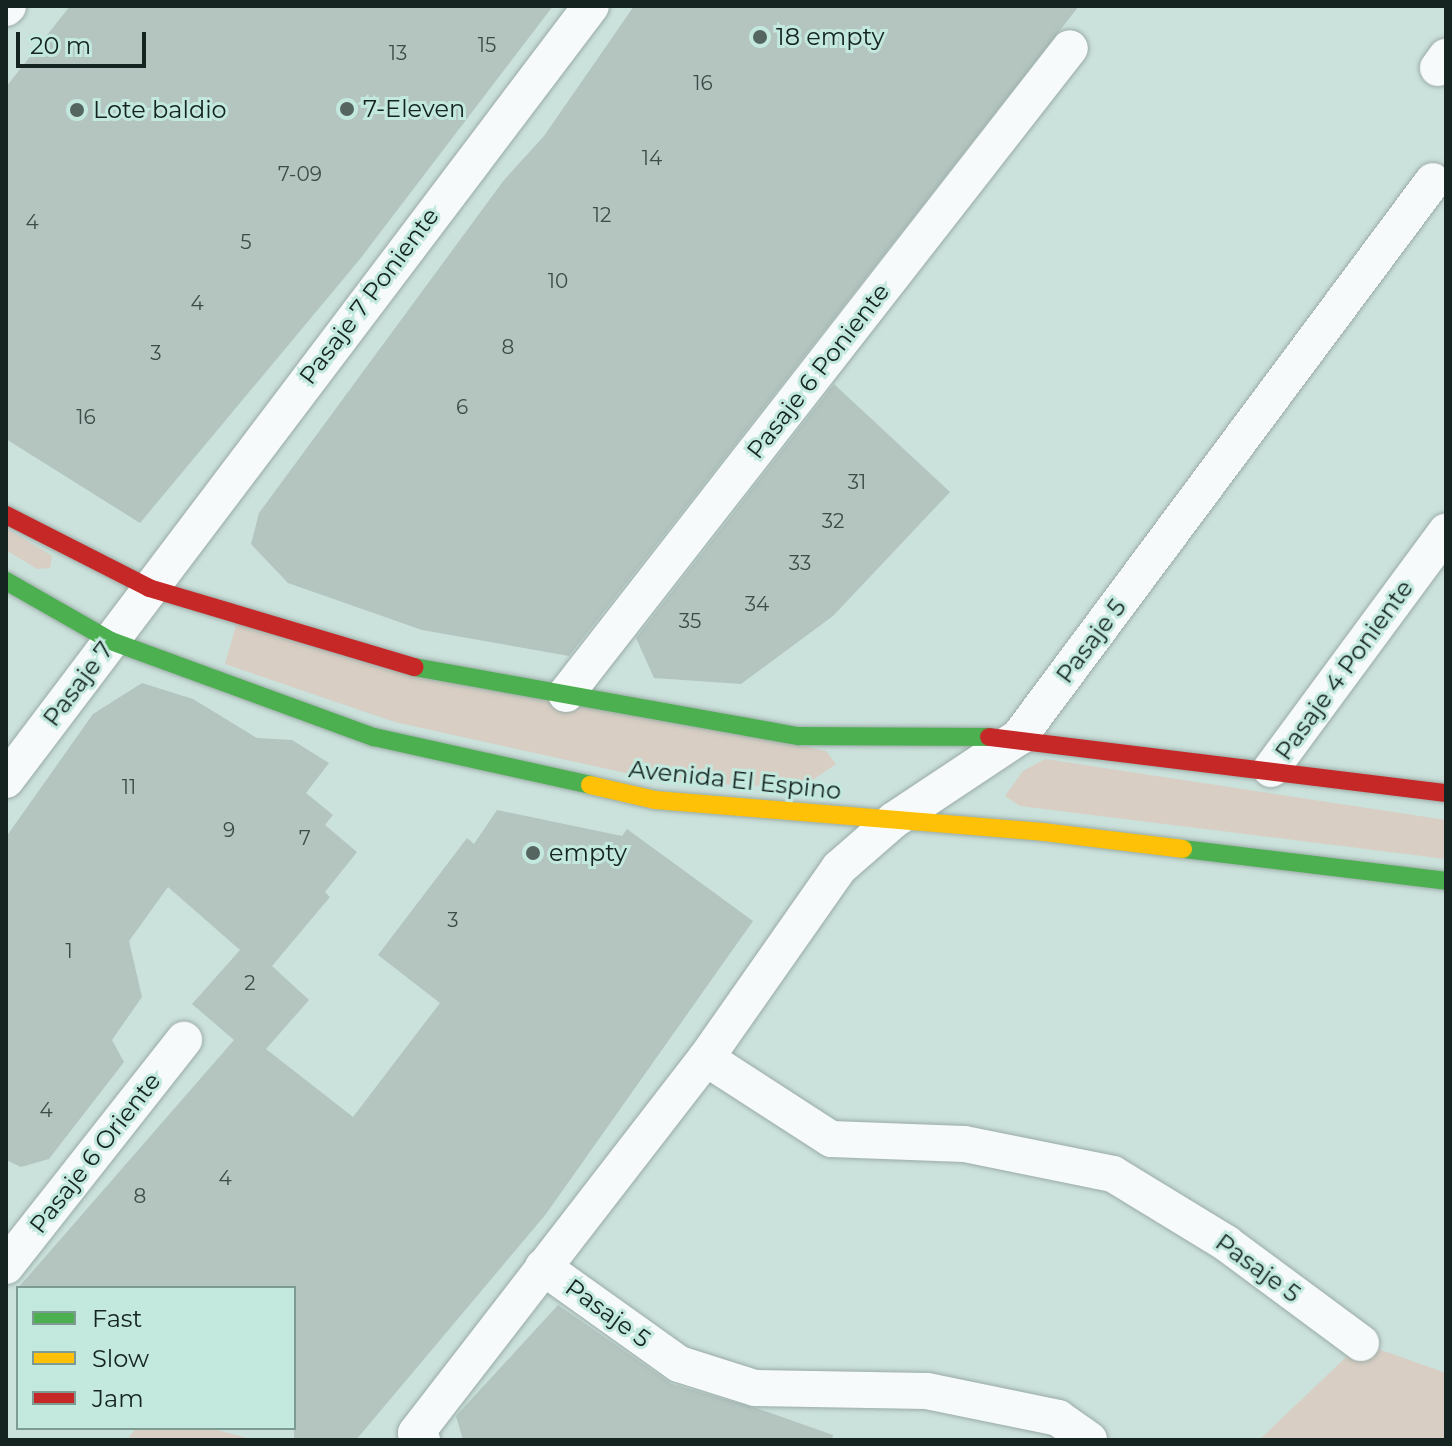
<!DOCTYPE html>
<style>
body{margin:0}
#map{position:relative;width:1452px;height:1446px;overflow:hidden;background:#cbe1db;font-family:Montserrat,sans-serif}
div>[style]{position:absolute}
[style*='--x']{left:calc(var(--x)*1px);top:calc(var(--y)*1px);width:calc(var(--w)*1px);rotate:calc(var(--a)*1deg)}
.green>*{inset:0;background:#d8cec3}
.building>*{inset:0;background:#b4c5c0}
.roads{filter:drop-shadow(0 0 2px #9aaba6) drop-shadow(0 0 2px #9aaba6)}
.street>*{height:36px;margin:-18px;padding:0 18px;transform-origin:18px;border-radius:18px;background:#f7fafa}
.fast>*{height:18px;margin:-9px;padding:0 9px;transform-origin:9px;border-radius:9px;background:#4caf50}
.slow>*{height:18px;margin:-9px;padding:0 9px;transform-origin:9px;border-radius:9px;background:#ffc107}
.jam>*{height:18px;margin:-9px;padding:0 9px;transform-origin:9px;border-radius:9px;background:#c62828}
.dots>*{width:22px;height:22px;translate:-50% -50%;box-sizing:border-box;border:4px solid #c3e9df;border-radius:50%}
span{translate:-50% -50%;white-space:nowrap;text-align:center;line-height:1.15;-webkit-text-stroke:6px #c3e9df;paint-order:stroke}
.number-label{font-size:20px;color:#3d4c48}
.number-label span{-webkit-text-stroke-width:0}
.poi-label{font-size:24px;color:#152420}
.left{translate:0 -50%;text-align:left}
.street-label{font-size:24px;color:#152420}
.frame{position:absolute;inset:0;border:8px solid #152420;pointer-events:none}
.legend{position:absolute;left:16px;top:1286px;width:280px;height:144px;box-sizing:border-box;background:#c3e9df;border:2px solid #7d9a93;margin:0;padding:10px 14px;list-style:none;font-size:24px;color:#152420}
.legend li{display:flex;align-items:center;gap:16px;height:40px}
.legend b{width:40px;border:2px solid #7d9a93}
.scale{position:absolute;left:16px;top:32px;width:130px;height:36px;box-sizing:border-box;border:4px solid #152420;border-top:0;padding-left:10px;font-size:24px;line-height:28px;white-space:nowrap;color:#152420;-webkit-text-stroke:6px #c3e9df;paint-order:stroke}
</style>
<div id="map">
<div class="green">
<div style="clip-path:polygon(6px 528px,52px 556px,50px 568px,37px 569px,6px 550px)"></div>
<div style="clip-path:polygon(238px 619px,826px 751px,836px 764px,808px 783px,749px 786px,653px 779px,395px 722px,225px 664px)"></div>
<div style="clip-path:polygon(1045px 759px,1446px 820px,1446px 859px,1020px 806px,1005px 796px,1023px 771px)"></div>
<div style="clip-path:polygon(1361px 1343px,1446px 1373px,1446px 1440px,1259px 1440px)"></div>
<div style="clip-path:polygon(136px 1428px,210px 1428px,254px 1440px,127px 1440px)"></div>
</div>
<div class="building">
<div style="clip-path:polygon(70px 6px,553px 6px,360px 259px,140px 523px,6px 439px,6px 87px)"></div>
<div style="clip-path:polygon(634px 6px,1079px 6px,569px 656px,422px 630px,288px 583px,251px 544px,259px 513px,504px 180px,544px 136px)"></div>
<div style="clip-path:polygon(834px 384px,950px 492px,833px 616px,741px 684px,654px 678px,636px 638px)"></div>
<div style="clip-path:polygon(142px 683px,193px 699px,257px 738px,292px 740px,329px 763px,306px 793px,333px 815px,325px 825px,357px 852px,325px 892px,330px 897px,272px 966px,309px 1000px,266px 1049px,353px 1117px,440px 1003px,378px 955px,467px 838px,474px 844px,497px 810px,622px 836px,627px 829px,753px 921px,546px 1214px,356px 1440px,294px 1440px,294px 1288px,18px 1288px,234px 1040px,192px 1004px,240px 950px,168px 887px,129px 941px,142px 997px,112px 1040px,124px 1062px,49px 1159px,21px 1167px,6px 1160px,6px 837px,93px 714px)"></div>
<div style="clip-path:polygon(558px 1305px,672px 1384px,759px 1409px,833px 1435px,832px 1440px,463px 1440px,456px 1416px)"></div>
</div>
<div class="roads">
<div class="street">
<div style="--x:6;--y:8;--w:3;--a:-45"></div>
<div style="--x:1438;--y:68;--w:14;--a:-54"></div>
<div style="--x:566;--y:694;--w:819;--a:-52.04"></div>
<div style="--x:1271;--y:769;--w:295;--a:-53.6"></div>
<div style="--x:6;--y:780;--w:970;--a:-52.92"></div>
<div style="--x:6;--y:1266;--w:288;--a:-51.8"></div>
<div style="--x:543;--y:1267;--w:167;--a:35.5"></div>
<div style="--x:679;--y:1364;--w:80;--a:17.5"></div>
<div style="--x:755;--y:1388;--w:172;--a:1"></div>
<div style="--x:927;--y:1391;--w:134;--a:11.6"></div>
<div style="--x:1058;--y:1418;--w:38;--a:35"></div>
<div style="--x:1361;--y:1343;--w:168;--a:-143.5"></div>
<div style="--x:1226;--y:1243;--w:132;--a:-148.6"></div>
<div style="--x:1113;--y:1174;--w:152;--a:-168.6"></div>
<div style="--x:964;--y:1144;--w:133;--a:-177.8"></div>
<div style="--x:831;--y:1139;--w:149;--a:-147.1"></div>
<div style="--x:706;--y:1058;--w:232;--a:-55"></div>
<div style="--x:839;--y:868;--w:73;--a:-41.1"></div>
<div style="--x:894;--y:820;--w:150;--a:-33.6"></div>
<div style="--x:1019;--y:737;--w:693;--a:-53.33"></div>
<div style="--x:422;--y:1440;--w:9;--a:-131"></div>
<div style="--x:416;--y:1433;--w:474;--a:-52.3"></div>
</div>
<div class="fast">
<div style="--x:6;--y:581;--w:121;--a:29.7"></div>
<div style="--x:111;--y:641;--w:280;--a:20.1"></div>
<div style="--x:374;--y:737;--w:221;--a:12.5"></div>
<div style="--x:414;--y:667;--w:391;--a:10.2"></div>
<div style="--x:799;--y:736;--w:190;--a:0.3"></div>
<div style="--x:1183;--y:849;--w:265;--a:6.9"></div>
</div>
<div class="slow">
<div style="--x:590;--y:785;--w:67;--a:13"></div>
<div style="--x:655;--y:800;--w:389;--a:4.7"></div>
<div style="--x:1043;--y:832;--w:141;--a:6.9"></div>
</div>
<div class="jam">
<div style="--x:6;--y:515;--w:161;--a:27"></div>
<div style="--x:149;--y:588;--w:277;--a:16.6"></div>
<div style="--x:989;--y:737;--w:460;--a:7"></div>
</div>
</div>
<div class="dots">
<div style="left:760px;top:37px;background:#556661"></div>
<div style="left:347px;top:109px;background:#556661"></div>
<div style="left:77px;top:110px;background:#556661"></div>
<div style="left:533px;top:853px;background:#556661"></div>
</div>
<div class="number-label">
<span style="left:487px;top:45px">15</span>
<span style="left:398px;top:53px">13</span>
<span style="left:703px;top:83px">16</span>
<span style="left:652px;top:158px">14</span>
<span style="left:300px;top:174px">7-09</span>
<span style="left:602px;top:215px">12</span>
<span style="left:32px;top:222px">4</span>
<span style="left:246px;top:242px">5</span>
<span style="left:558px;top:281px">10</span>
<span style="left:197px;top:303px">4</span>
<span style="left:508px;top:347px">8</span>
<span style="left:156px;top:353px">3</span>
<span style="left:462px;top:407px">6</span>
<span style="left:86px;top:417px">16</span>
<span style="left:857px;top:482px">31</span>
<span style="left:833px;top:521px">32</span>
<span style="left:800px;top:563px">33</span>
<span style="left:757px;top:604px">34</span>
<span style="left:690px;top:621px">35</span>
<span style="left:129px;top:787px">11</span>
<span style="left:229px;top:830px">9</span>
<span style="left:305px;top:838px">7</span>
<span style="left:453px;top:920px">3</span>
<span style="left:69px;top:951px">1</span>
<span style="left:250px;top:983px">2</span>
<span style="left:46px;top:1110px">4</span>
<span style="left:225px;top:1178px">4</span>
<span style="left:140px;top:1196px">8</span>
</div>
<div class="poi-label">
<span class="left" style="left:776px;top:37px">18 empty</span>
<span class="left" style="left:363px;top:109px">7-Eleven</span>
<span class="left" style="left:93px;top:110px">Lote baldio</span>
<span class="left" style="left:549px;top:853px">empty</span>
</div>
<div class="street-label">
<span style="left:369px;top:296px;rotate:-53deg">Pasaje 7 Poniente</span>
<span style="left:818px;top:371px;rotate:-52deg">Pasaje 6 Poniente</span>
<span style="left:1091px;top:641px;rotate:-53deg">Pasaje 5</span>
<span style="left:1344px;top:670px;rotate:-54deg">Pasaje 4 Poniente</span>
<span style="left:78px;top:684px;rotate:-53deg">Pasaje 7</span>
<span style="left:735px;top:780px;rotate:6deg">Avenida El Espino</span>
<span style="left:95px;top:1153px;rotate:-52deg">Pasaje 6 Oriente</span>
<span style="left:1258px;top:1268px;rotate:36deg">Pasaje 5</span>
<span style="left:608px;top:1313px;rotate:36deg">Pasaje 5</span>
</div>
<div class="frame"></div>
<ul class="legend">
<li><b style="height:10px;background:#4caf50"></b>Fast</li>
<li><b style="height:10px;background:#ffc107"></b>Slow</li>
<li><b style="height:10px;background:#c62828"></b>Jam</li>
</ul>
<div class="scale">20 m</div>
</div>
